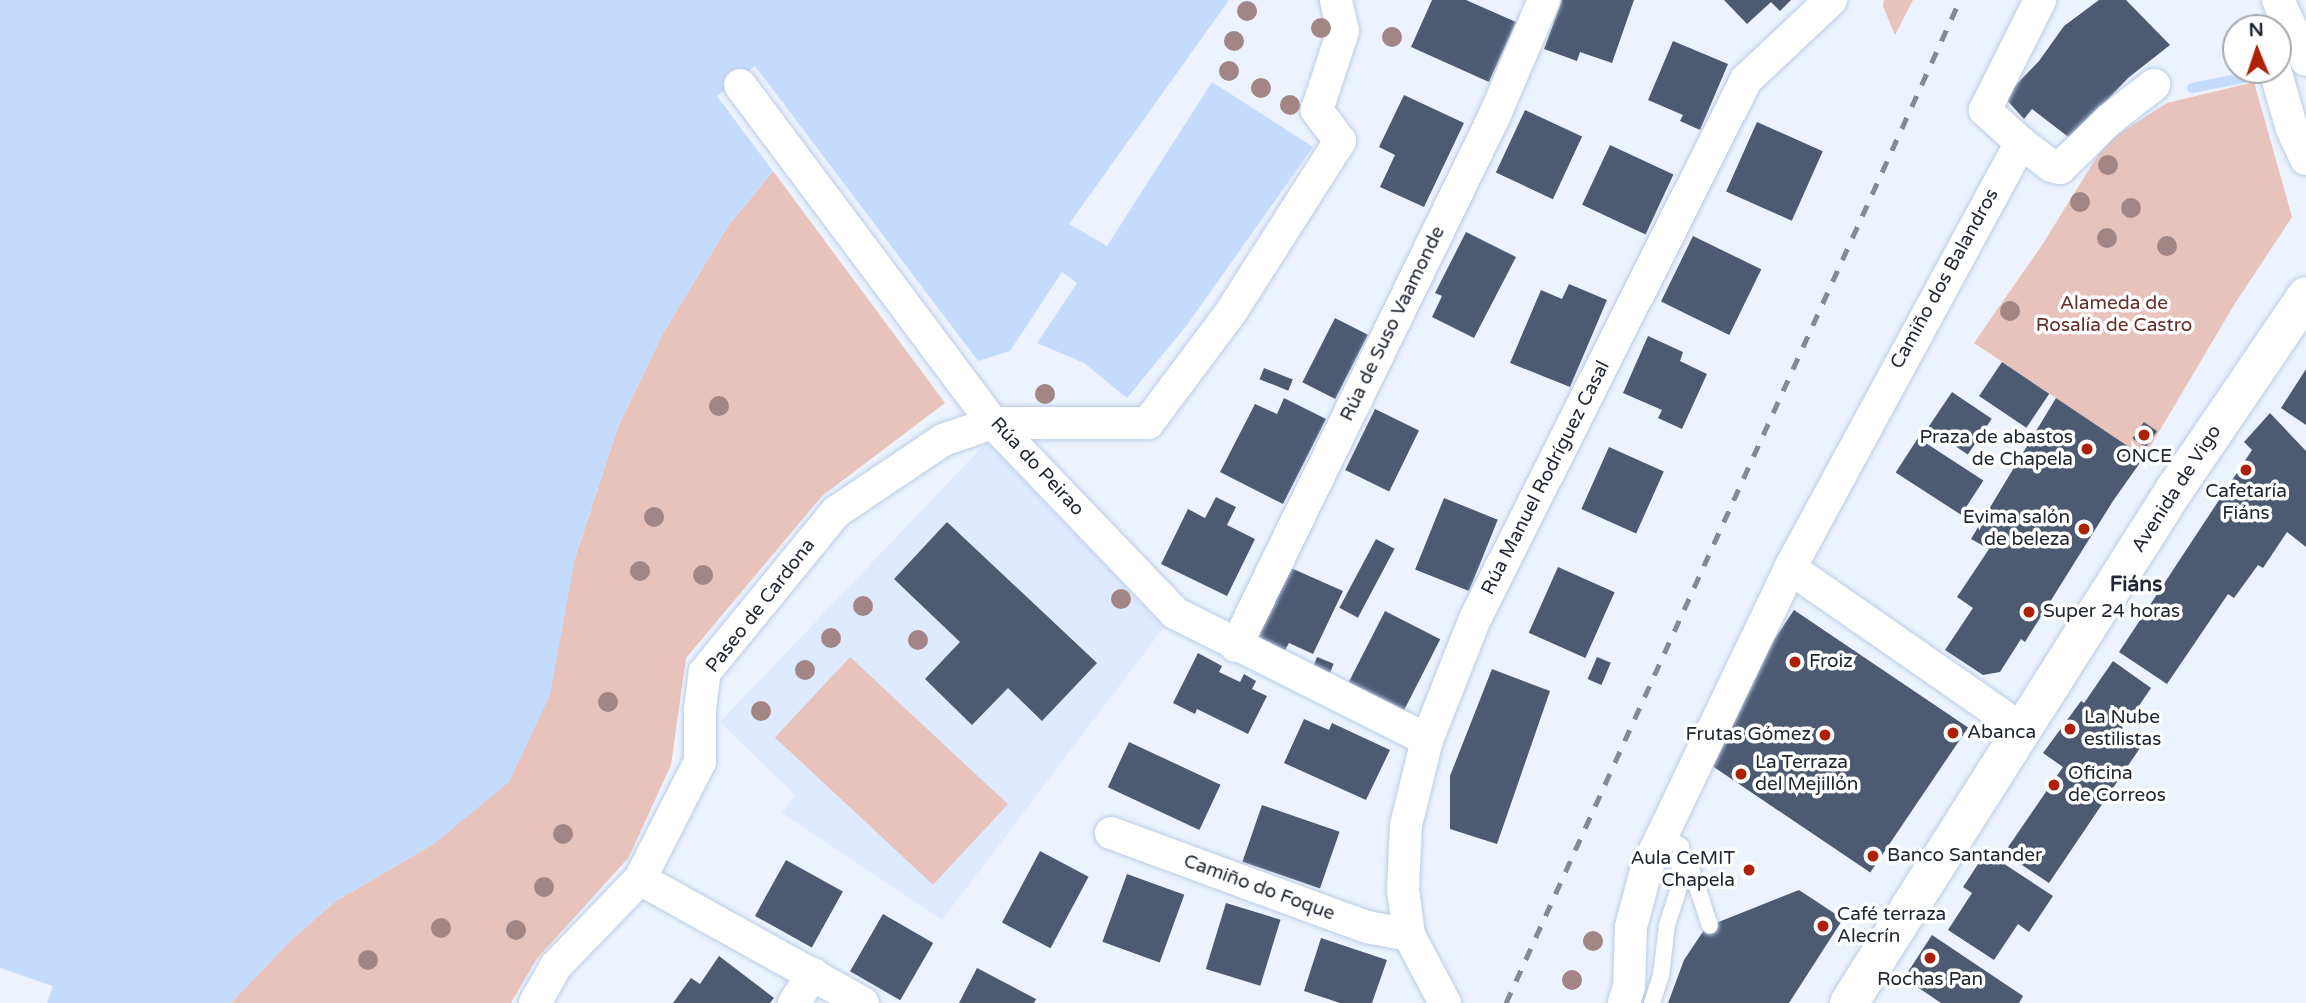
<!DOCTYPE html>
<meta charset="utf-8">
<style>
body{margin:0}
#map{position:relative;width:2306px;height:1003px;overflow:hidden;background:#ecf3fe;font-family:"Varela Round",sans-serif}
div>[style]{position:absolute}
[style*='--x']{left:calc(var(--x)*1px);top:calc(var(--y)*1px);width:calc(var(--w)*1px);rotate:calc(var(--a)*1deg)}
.built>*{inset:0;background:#ddeaff}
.green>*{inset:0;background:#e7c3bb;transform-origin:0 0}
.water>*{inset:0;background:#c5dbfe}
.pier>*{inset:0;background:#ecf3fe}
.stream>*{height:10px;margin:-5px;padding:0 5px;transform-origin:5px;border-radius:5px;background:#c5dbfe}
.building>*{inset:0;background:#4c5a72;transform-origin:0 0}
.roads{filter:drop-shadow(0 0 2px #bacbe6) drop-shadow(0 0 2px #bacbe6)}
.lane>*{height:16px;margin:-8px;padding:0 8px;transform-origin:8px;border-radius:8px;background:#fff}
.street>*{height:32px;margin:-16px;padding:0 16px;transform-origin:16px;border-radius:16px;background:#fff}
.secondary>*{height:38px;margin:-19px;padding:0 19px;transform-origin:19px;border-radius:19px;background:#fff}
.rail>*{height:5px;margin-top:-2.5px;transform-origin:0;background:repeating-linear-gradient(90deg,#838a95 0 12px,transparent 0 24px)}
.trees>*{width:20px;height:20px;margin:-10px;border-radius:50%;background:#a28686}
.dots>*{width:19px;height:19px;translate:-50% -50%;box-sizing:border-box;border:4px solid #fff;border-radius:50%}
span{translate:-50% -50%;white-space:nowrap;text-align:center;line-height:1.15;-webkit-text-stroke:7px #fff;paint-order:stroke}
.street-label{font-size:19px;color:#212732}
.park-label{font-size:19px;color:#652d23}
.poi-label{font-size:19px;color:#212732}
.right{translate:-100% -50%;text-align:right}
.left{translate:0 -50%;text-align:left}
.neighbourhood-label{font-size:21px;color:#212732;font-weight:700}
.north{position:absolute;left:2222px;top:14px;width:70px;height:70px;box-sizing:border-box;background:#fff;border:2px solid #a6a9ad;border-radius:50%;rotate:358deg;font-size:19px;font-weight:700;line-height:28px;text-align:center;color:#212732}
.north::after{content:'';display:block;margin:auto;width:24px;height:32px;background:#af2009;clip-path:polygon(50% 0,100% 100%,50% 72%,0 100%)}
</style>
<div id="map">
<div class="built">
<div style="clip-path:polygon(987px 442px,1164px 627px,942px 920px,782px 813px,795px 795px,720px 722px)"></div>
</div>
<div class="green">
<div style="clip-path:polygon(1884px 0,1913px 0,1895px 35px,1883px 6px)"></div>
<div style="clip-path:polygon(2254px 82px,2292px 217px,2234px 305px,2144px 457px,1974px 343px,2042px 245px,2098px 155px,2114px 137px,2167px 103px)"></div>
<div style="clip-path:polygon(773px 171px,945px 403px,822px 496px,686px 658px,671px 765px,629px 857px,536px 960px,511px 1003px,231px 1003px,292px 939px,336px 901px,435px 843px,575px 558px,618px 427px,662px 335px,728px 226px)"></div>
<div style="left:850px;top:657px;width:216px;height:110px;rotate:43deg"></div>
</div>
<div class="water">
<div style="clip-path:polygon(0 0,1229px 0,1069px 224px,1107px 246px,1212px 82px,1313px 147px,1187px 325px,1127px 398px,1084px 363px,1037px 343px,1077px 283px,1062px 272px,1010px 351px,978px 361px,755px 66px,717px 96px,773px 171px,728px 226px,662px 335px,618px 427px,575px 558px,550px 695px,509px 782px,435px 843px,336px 901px,292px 939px,231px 1003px,0 1003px)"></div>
</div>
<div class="pier">
<div style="clip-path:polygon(0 968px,53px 986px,47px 1003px,0 1003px)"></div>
</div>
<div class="stream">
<div style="--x:2192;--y:88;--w:62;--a:-11.1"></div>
</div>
<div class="building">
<div style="clip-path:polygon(1432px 0,1466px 0,1516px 22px,1489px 82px,1411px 47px)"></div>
<div style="clip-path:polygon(1562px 0,1634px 0,1612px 63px,1580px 52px,1577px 61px,1544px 49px)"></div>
<div style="clip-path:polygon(1724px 0,1791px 0,1780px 11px,1771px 2px,1747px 24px)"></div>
<div style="clip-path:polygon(2099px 0,2126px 0,2170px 45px,2128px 78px,2071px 139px,2032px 109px,2024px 119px,2004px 97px,2039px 61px,2064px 26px)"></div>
<div style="clip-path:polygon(1673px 41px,1728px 64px,1700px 130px,1680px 121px,1683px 115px,1648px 100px)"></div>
<div style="clip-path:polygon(1404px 95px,1464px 123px,1424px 207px,1380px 187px,1395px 155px,1379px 147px)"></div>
<div style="left:1525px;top:110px;width:63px;height:69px;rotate:25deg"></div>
<div style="left:1757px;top:122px;width:72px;height:76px;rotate:24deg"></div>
<div style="left:1610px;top:145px;width:70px;height:66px;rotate:25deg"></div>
<div style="clip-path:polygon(1466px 232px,1516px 257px,1474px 338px,1432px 317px,1442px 296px,1435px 293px)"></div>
<div style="left:1693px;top:236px;width:76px;height:73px;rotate:26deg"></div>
<div style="clip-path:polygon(1569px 284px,1607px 300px,1570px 387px,1510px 363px,1541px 290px,1562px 299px)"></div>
<div style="left:1335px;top:318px;width:37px;height:72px;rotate:27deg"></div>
<div style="clip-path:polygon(1648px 336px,1683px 352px,1680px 361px,1707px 374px,1682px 429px,1658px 418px,1662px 410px,1623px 393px)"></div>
<div style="left:2002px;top:362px;width:57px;height:41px;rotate:34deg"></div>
<div style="left:1264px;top:368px;width:31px;height:12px;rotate:22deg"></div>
<div style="clip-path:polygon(2306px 369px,2306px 425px,2281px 408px)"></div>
<div style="left:1952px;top:392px;width:48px;height:43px;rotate:34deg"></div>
<div style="clip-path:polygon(1284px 398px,1326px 419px,1283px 504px,1220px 472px,1255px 404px,1277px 414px)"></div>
<div style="clip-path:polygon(2056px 398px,2144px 457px,2113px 501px,2025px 642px,2021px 639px,2000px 672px,1983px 675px,1945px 650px,1973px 608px,1957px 597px,1989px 549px,1971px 539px)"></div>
<div style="left:1375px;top:409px;width:49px;height:68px;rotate:26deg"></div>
<div style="clip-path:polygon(2270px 413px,2306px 451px,2306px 547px,2287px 532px,2263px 568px,2258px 565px,2234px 598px,2228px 594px,2167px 684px,2119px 652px,2252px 450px,2244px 442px)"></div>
<div style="left:2144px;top:422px;width:16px;height:20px;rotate:35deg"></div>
<div style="left:1918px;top:438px;width:78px;height:41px;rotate:33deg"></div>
<div style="left:1609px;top:447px;width:60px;height:68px;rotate:24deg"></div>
<div style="clip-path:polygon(1216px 497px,1236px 507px,1227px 525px,1255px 539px,1227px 596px,1161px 564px,1188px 509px,1205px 518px)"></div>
<div style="left:1444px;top:498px;width:58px;height:77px;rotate:22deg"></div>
<div style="clip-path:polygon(947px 522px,1097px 663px,1042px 721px,1008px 688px,972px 725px,925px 679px,960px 642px,894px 579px)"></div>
<div style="left:1376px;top:539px;width:21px;height:78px;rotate:28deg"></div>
<div style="left:1558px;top:567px;width:62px;height:72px;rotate:24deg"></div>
<div style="clip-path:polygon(1291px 568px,1343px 591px,1313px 654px,1289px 643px,1284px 652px,1257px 639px)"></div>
<div style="left:1794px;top:610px;width:210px;height:175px;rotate:34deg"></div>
<div style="left:1385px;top:611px;width:62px;height:80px;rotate:27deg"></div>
<div style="clip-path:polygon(1198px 653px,1222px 666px,1219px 672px,1240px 682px,1244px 674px,1256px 681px,1252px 689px,1267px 696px,1248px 734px,1197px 709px,1195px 714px,1173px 703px)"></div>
<div style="left:1317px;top:657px;width:18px;height:11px;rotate:22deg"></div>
<div style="left:1597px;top:657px;width:15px;height:24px;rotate:23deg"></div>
<div style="clip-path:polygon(2113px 661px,2151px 688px,2122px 731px,2142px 745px,2049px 883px,2004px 853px,2063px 767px,2043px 753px,2081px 701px,2084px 703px)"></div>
<div style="clip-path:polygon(1492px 669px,1550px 691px,1497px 844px,1450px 829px,1450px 776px)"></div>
<div style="clip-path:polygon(1304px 719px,1329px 730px,1332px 723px,1390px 750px,1366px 800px,1284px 763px)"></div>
<div style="left:1129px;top:742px;width:101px;height:50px;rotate:25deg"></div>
<div style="left:1262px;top:805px;width:82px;height:60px;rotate:19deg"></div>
<div style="left:1040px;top:851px;width:55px;height:81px;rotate:28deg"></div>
<div style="clip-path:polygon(1986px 852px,2053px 896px,2029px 932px,2018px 924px,1994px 960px,1948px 930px,1972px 893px,1963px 887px)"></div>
<div style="left:786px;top:860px;width:65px;height:64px;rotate:29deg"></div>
<div style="left:1127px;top:874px;width:61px;height:72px;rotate:20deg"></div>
<div style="clip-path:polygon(1799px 890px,1843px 919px,1789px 1003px,1668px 1003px,1684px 960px,1706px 927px)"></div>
<div style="left:1226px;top:903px;width:57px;height:69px;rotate:17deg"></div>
<div style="left:883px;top:914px;width:58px;height:66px;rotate:30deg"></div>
<div style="clip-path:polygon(1932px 935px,2023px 996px,2019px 1003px,1941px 1003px,1904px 978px)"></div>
<div style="clip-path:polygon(1321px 938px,1387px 960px,1372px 1003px,1340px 1003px,1304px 991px)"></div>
<div style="clip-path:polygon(719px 956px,774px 998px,770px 1003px,673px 1003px,691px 978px,700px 984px)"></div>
<div style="clip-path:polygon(977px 968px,1036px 999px,1034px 1003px,959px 1003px)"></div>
</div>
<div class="roads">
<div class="lane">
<div style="--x:1680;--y:856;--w:11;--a:34"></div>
<div style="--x:1689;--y:862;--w:67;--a:71.8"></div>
<div style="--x:1652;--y:1003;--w:28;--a:-72"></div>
<div style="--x:1661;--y:976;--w:51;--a:-83.3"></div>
<div style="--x:1667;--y:925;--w:36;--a:-72"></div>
<div style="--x:1678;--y:891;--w:45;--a:-86.2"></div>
<div style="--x:1681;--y:846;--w:21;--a:-149"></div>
</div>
<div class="street">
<div style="--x:2278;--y:0;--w:66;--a:65"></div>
<div style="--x:2275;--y:70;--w:61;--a:73.9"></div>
<div style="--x:2292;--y:129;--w:33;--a:65"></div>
<div style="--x:740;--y:85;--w:422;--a:53.2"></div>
<div style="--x:993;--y:423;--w:263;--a:46.2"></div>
<div style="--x:1175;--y:613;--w:282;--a:26.7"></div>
<div style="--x:2021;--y:143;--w:39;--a:37"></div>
<div style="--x:2052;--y:166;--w:8;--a:14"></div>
<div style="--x:2060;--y:168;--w:70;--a:-44.4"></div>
<div style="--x:2110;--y:119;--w:56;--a:-37.7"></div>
<div style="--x:1790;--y:568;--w:484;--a:-61.5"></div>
<div style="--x:2021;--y:143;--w:49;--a:-137.5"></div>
<div style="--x:1985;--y:110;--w:123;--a:-63.4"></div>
<div style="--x:1236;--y:646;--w:586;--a:-64"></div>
<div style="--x:1493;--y:119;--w:129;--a:-66.8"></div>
<div style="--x:1111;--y:833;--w:273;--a:20.2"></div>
<div style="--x:1367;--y:927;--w:43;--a:10.8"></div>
<div style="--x:640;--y:879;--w:255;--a:29.1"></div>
<div style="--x:535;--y:1003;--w:43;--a:-60.4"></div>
<div style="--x:556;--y:966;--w:121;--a:-46"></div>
<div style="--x:640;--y:879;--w:131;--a:-62.9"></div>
<div style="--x:700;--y:762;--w:52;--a:-90"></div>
<div style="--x:700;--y:710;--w:38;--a:-83"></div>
<div style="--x:705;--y:672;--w:207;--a:-50.7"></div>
<div style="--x:836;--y:512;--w:129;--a:-33.9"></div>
<div style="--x:943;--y:440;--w:53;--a:-18.8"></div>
<div style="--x:993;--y:423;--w:155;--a:0"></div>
<div style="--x:1148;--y:423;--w:139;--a:-53.2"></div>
<div style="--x:1231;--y:312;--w:203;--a:-57.5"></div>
<div style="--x:1340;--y:141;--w:39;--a:-127"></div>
<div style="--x:1317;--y:110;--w:83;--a:-71.8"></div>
<div style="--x:1343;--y:31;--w:32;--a:-103"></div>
<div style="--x:794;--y:1003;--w:35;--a:-57"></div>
<div style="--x:1445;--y:1003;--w:77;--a:-117.9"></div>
<div style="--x:1409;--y:935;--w:45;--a:-97.6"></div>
<div style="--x:1403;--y:890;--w:65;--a:-87.4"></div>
<div style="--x:1406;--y:825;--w:88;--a:-76.1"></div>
<div style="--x:1427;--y:740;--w:130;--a:-68.4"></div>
<div style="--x:1475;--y:619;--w:603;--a:-63.31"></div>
<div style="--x:1746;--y:80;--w:117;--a:-43.3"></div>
<div style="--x:1624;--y:1003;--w:17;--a:-73"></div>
<div style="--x:1629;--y:987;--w:60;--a:-88.1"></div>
<div style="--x:1631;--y:927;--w:62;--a:-75.1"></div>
<div style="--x:1647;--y:867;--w:331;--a:-64.4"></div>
<div style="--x:1790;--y:568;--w:284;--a:34.8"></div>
</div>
<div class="secondary">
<div style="--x:1849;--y:1003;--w:609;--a:-57.62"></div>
<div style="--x:2175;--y:489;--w:233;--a:-55.8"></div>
</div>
</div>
<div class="rail">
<div style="--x:1506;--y:1003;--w:1101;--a:-65.65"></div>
</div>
<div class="trees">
<div style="left:1247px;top:11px"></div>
<div style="left:1321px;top:28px"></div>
<div style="left:1392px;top:37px"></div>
<div style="left:1234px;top:41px"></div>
<div style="left:1229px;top:71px"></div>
<div style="left:1261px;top:88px"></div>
<div style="left:1290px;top:105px"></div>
<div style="left:2108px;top:165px"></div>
<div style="left:2080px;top:202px"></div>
<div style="left:2131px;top:208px"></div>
<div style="left:2107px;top:238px"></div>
<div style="left:2167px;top:246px"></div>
<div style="left:2010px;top:311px"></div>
<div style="left:1045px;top:394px"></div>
<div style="left:719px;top:406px"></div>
<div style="left:654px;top:517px"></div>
<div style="left:640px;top:571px"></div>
<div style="left:703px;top:575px"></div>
<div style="left:1121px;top:599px"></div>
<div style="left:863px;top:606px"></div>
<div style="left:831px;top:638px"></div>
<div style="left:918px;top:640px"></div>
<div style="left:805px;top:670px"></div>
<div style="left:608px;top:702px"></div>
<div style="left:761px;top:711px"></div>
<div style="left:563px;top:834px"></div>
<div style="left:544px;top:887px"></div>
<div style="left:441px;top:928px"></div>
<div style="left:516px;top:930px"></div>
<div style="left:1593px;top:941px"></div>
<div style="left:368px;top:960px"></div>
<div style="left:1572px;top:980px"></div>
</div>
<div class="dots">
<div style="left:2144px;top:435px;background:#af2009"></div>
<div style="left:2087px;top:449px;background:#af2009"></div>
<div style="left:2246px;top:470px;background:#af2009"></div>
<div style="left:2084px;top:529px;background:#af2009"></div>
<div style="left:2029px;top:612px;background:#af2009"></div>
<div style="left:1795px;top:662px;background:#af2009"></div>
<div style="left:2070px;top:729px;background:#af2009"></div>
<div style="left:1953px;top:733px;background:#af2009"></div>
<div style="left:1825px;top:735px;background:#af2009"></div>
<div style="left:1741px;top:774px;background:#af2009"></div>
<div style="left:2054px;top:785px;background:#af2009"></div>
<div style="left:1873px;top:856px;background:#af2009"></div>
<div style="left:1749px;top:870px;background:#af2009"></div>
<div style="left:1823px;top:926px;background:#af2009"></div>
<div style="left:1930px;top:958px;background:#af2009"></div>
</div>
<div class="street-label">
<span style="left:1945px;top:279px;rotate:-61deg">Camiño dos Balandros</span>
<span style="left:1393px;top:324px;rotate:-64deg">Rúa de Suso Vaamonde</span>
<span style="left:1037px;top:467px;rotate:47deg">Rúa do Peirao</span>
<span style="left:1546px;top:478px;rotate:-63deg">Rúa Manuel Rodríguez Casal</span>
<span style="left:2177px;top:489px;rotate:-57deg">Avenida de Vigo</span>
<span style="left:761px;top:606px;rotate:-52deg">Paseo de Cardona</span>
<span style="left:1259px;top:888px;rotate:20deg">Camiño do Foque</span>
</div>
<div class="park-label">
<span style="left:2114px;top:315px">Alameda de<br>Rosalía de Castro</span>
</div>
<div class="poi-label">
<span class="right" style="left:2073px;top:449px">Praza de abastos<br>de Chapela</span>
<span style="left:2144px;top:457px">ONCE</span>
<span style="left:2246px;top:503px">Cafetaría<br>Fiáns</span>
<span class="right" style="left:2070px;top:529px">Evima salón<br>de beleza</span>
<span class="left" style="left:2043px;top:612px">Super 24 horas</span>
<span class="left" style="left:1809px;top:662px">Froiz</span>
<span class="left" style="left:2084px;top:729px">La Nube<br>estilistas</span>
<span class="left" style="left:1967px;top:733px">Abanca</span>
<span class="right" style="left:1811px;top:735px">Frutas Gómez</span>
<span class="left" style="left:1755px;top:774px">La Terraza<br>del Mejillón</span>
<span class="left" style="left:2068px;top:785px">Oficina<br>de Correos</span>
<span class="left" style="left:1887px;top:856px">Banco Santander</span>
<span class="right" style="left:1735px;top:870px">Aula CeMIT<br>Chapela</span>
<span class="left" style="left:1837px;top:926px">Café terraza<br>Alecrín</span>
<span style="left:1930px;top:980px">Rochas Pan</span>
</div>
<div class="neighbourhood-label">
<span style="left:2136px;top:585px">Fiáns</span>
</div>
<div class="north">N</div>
</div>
